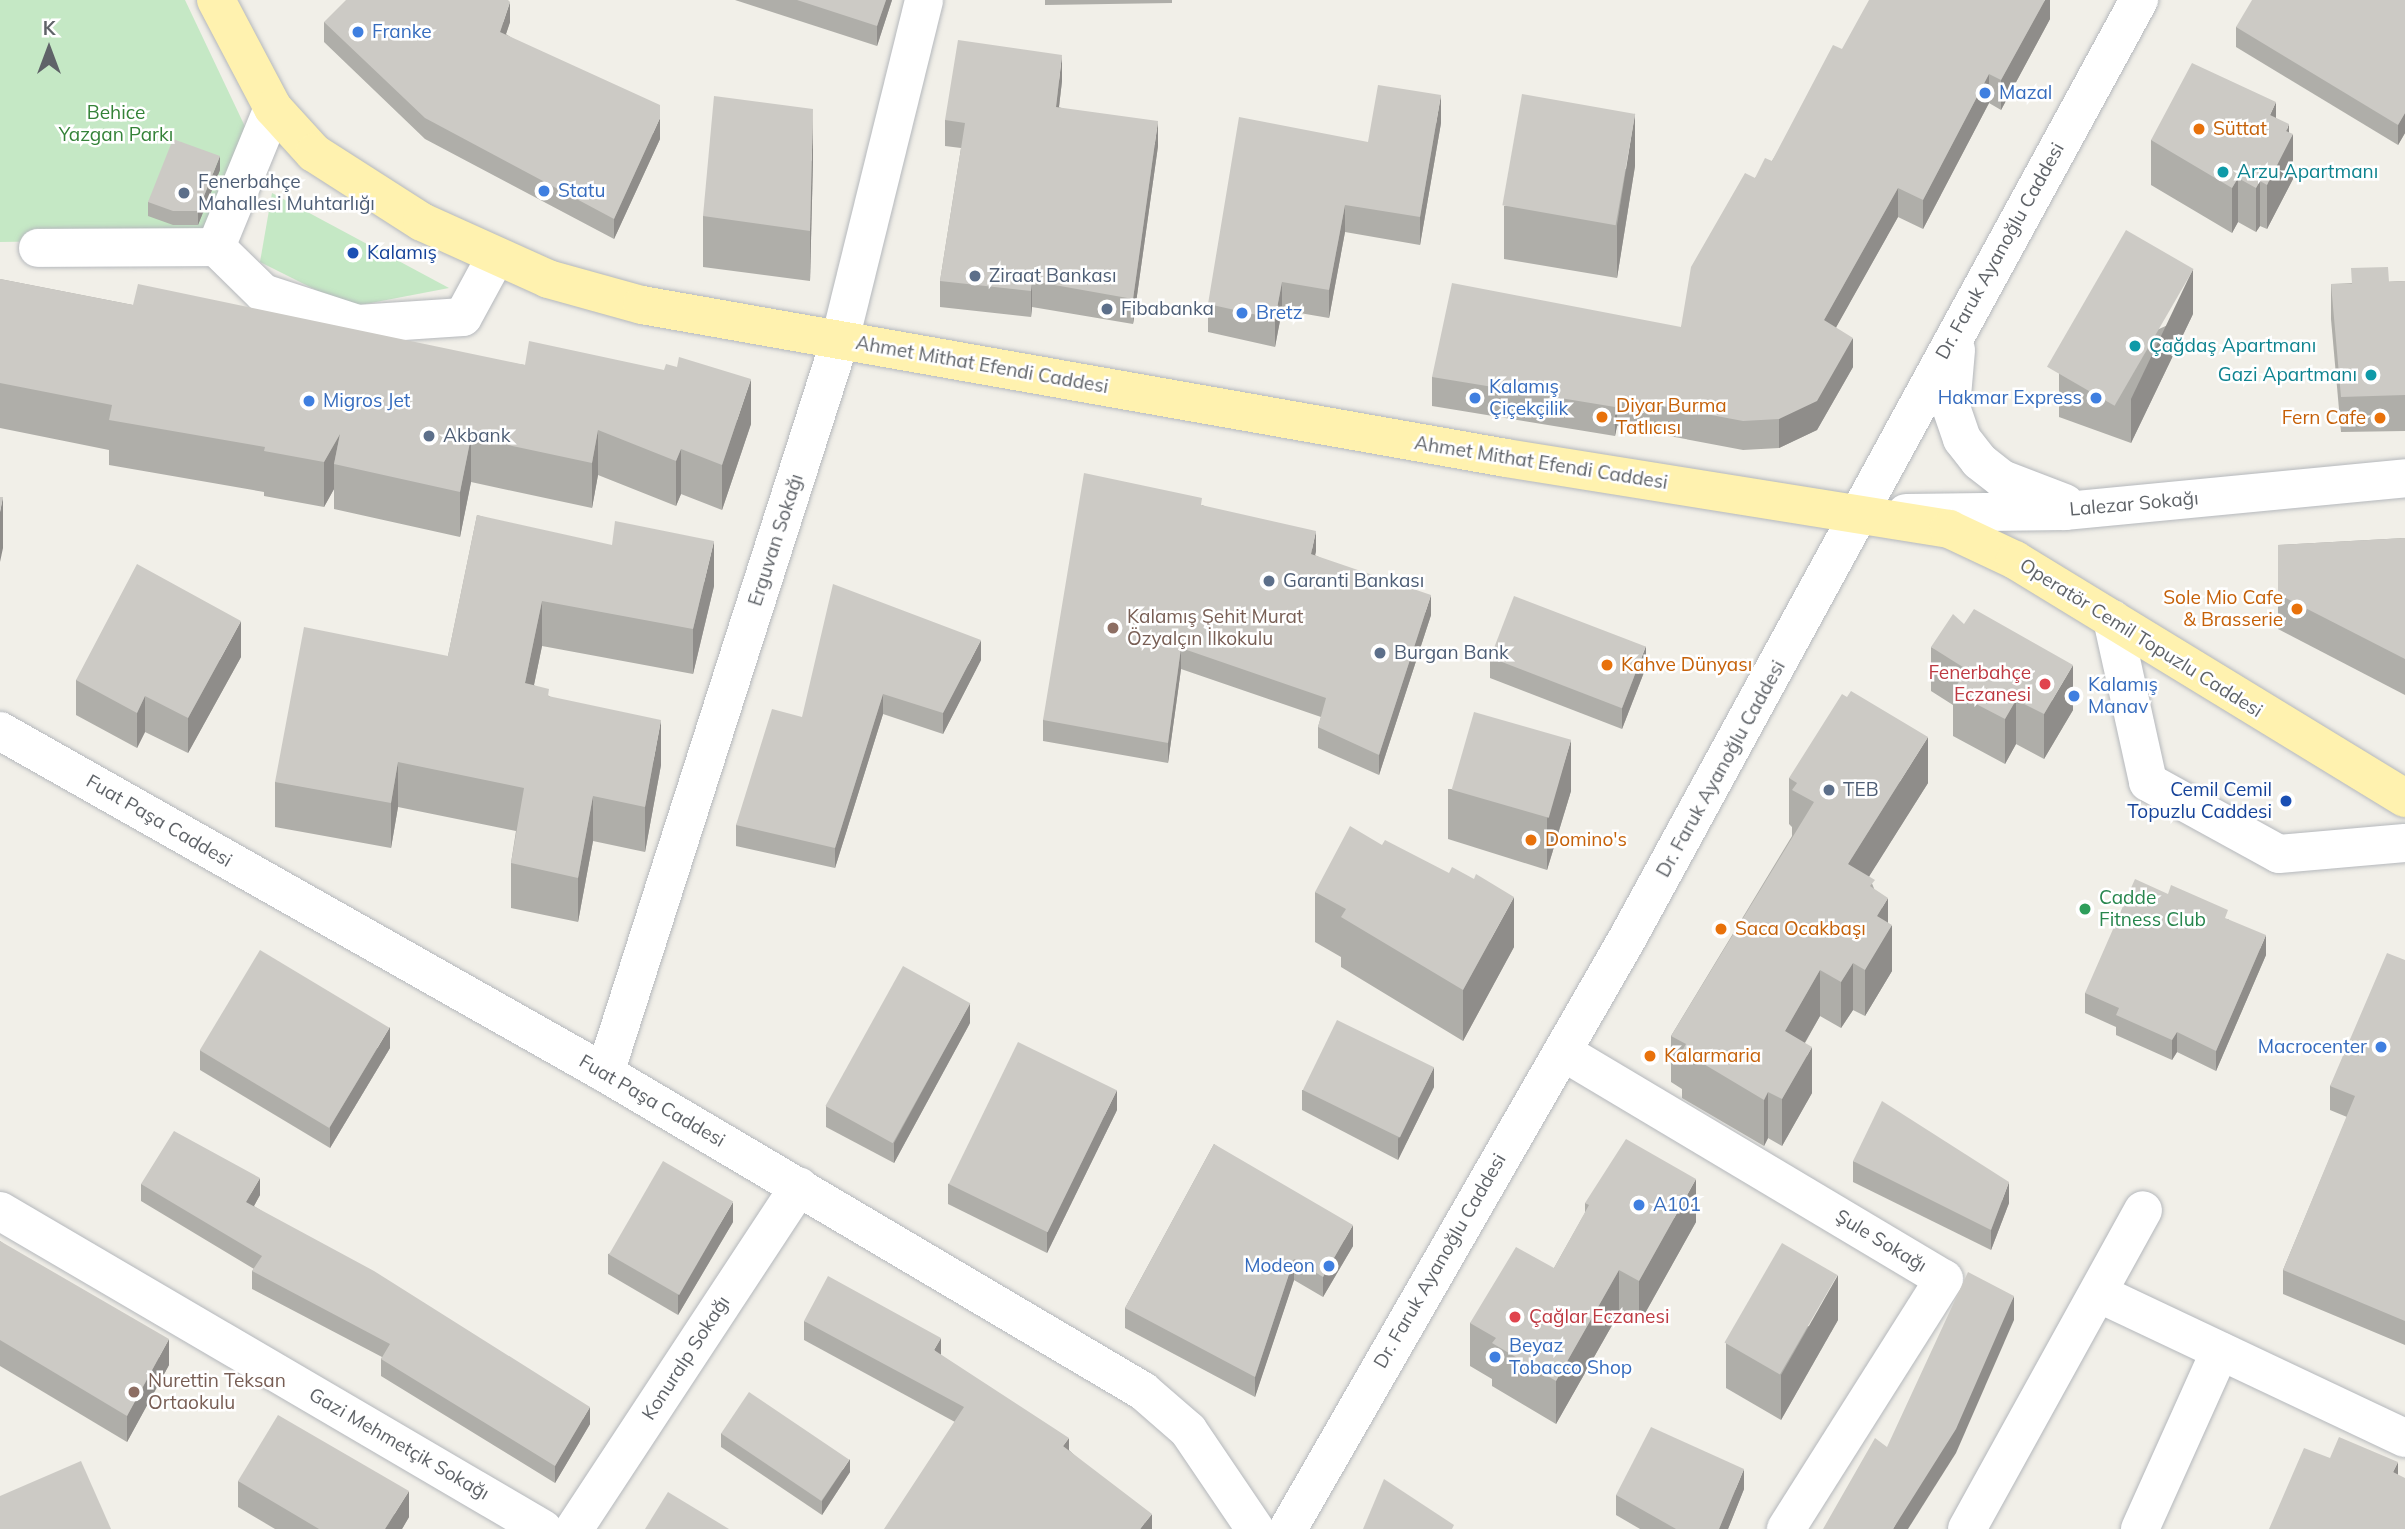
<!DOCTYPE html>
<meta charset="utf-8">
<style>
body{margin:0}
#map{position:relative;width:2405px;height:1529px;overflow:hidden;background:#f1efe8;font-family:Mulish,sans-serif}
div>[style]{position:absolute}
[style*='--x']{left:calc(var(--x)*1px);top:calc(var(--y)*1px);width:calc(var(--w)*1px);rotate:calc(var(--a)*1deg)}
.green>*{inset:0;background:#c5e8c5}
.roads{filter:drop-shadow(0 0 2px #b5b8bc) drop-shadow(0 0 2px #b5b8bc)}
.minor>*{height:38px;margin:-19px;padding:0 19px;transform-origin:19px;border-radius:19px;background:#fff}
.major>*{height:38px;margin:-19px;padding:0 19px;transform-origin:19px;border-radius:19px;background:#fff2af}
.wall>*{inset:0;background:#afaea9}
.shaded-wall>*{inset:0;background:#8f8d8a}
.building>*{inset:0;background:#cccac5;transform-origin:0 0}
.dots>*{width:19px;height:19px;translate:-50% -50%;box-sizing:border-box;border:4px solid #fff;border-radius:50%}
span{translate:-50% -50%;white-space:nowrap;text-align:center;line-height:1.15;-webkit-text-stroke:5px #fff;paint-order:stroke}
.shop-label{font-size:19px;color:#366cbe}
.left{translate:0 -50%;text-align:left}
.right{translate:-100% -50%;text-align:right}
.park-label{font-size:19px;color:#348238}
.food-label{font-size:19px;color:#c56008}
.culture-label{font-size:19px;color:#0d838f}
.service-label{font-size:19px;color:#4e5e75}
.street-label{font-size:19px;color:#5f6368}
.transit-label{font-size:19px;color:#164399}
.education-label{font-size:19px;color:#785e54}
.health-label{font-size:19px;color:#be3a42}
.leisure-label{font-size:19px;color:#27864d}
.north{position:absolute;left:14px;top:14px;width:70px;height:70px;-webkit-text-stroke:5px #fff;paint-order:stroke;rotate:0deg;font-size:19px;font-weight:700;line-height:28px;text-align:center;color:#5f6368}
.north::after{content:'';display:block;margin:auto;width:24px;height:32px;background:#5f6368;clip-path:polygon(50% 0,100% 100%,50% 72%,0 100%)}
</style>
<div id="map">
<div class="green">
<div style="clip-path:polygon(0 0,185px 0,258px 154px,205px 239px,0 242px)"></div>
<div style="clip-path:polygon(272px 193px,449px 288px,350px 307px,260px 262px)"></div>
</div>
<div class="roads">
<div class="minor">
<div style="--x:273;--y:108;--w:150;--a:112.3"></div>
<div style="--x:216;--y:247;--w:66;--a:44.4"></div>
<div style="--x:263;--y:293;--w:100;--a:18.1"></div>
<div style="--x:358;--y:324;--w:105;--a:-3.8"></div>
<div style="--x:463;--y:317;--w:67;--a:-61.5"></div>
<div style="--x:38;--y:248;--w:178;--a:-0.3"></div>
<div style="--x:1956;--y:350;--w:57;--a:95"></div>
<div style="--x:1951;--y:407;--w:34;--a:71"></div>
<div style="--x:1962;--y:439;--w:28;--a:52"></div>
<div style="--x:1979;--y:461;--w:29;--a:38"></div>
<div style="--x:2002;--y:479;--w:67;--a:20.9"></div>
<div style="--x:1906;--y:513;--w:159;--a:-0.7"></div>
<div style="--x:2065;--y:511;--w:342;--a:-5.5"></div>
<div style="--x:2112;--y:619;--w:167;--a:77.5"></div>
<div style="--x:2148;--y:782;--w:149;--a:28.8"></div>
<div style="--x:2279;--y:854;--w:126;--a:-5"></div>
<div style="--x:0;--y:731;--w:695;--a:29.48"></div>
<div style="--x:605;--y:1073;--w:625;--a:30.59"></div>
<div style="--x:1143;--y:1391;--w:60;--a:40.9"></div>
<div style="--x:1188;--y:1430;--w:120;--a:55.9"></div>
<div style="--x:1563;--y:1052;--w:443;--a:30.8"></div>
<div style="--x:1944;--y:1279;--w:296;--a:122.3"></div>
<div style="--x:605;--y:1073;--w:770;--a:-72.22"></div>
<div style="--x:840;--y:340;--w:350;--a:-76.1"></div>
<div style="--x:0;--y:1211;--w:629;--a:30.35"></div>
<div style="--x:2100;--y:1294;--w:337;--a:25.3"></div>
<div style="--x:574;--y:1529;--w:410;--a:-56.7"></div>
<div style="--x:1288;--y:1529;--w:680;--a:-60.12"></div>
<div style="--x:1627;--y:939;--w:1070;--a:-61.4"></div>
<div style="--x:1967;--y:1529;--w:364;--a:-61.1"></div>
<div style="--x:2140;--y:1529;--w:195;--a:-65.8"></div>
</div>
<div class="major">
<div style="--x:216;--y:0;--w:122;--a:62.2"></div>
<div style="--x:273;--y:108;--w:61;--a:47.7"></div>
<div style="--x:314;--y:153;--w:128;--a:32.6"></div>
<div style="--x:422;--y:222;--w:138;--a:24.3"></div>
<div style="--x:548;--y:279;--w:98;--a:15.5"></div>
<div style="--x:642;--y:305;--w:877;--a:10.04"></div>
<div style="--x:1506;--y:458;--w:449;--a:9.1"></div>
<div style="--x:1949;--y:529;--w:73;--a:25.2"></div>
<div style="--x:2015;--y:560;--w:457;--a:31.4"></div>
</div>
</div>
<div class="wall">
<div style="clip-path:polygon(735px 0,892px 0,877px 46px)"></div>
<div style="clip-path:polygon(1045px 0,1172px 0,1172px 3px,1045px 5px)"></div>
<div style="clip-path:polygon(2050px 0,2050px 19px,2001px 110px,1989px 103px,1923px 229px,1898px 217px,1836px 327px,1853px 367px,1817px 430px,1779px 448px,1743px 450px,1617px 426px,1615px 436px,1432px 406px,1432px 377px,1681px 327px,1755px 178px,1772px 161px,1842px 49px)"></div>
<div style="clip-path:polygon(2405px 0,2405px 133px,2398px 145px,2236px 47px,2236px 27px)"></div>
<div style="clip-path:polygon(324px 22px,510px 22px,506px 34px,660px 139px,614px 239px,425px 139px,324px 42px)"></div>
<div style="clip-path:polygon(1062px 81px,1059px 107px,1158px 146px,1133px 324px,1032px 307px,1031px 317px,940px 307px,940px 281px,961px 148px,945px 146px,945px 120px)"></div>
<div style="clip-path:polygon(2276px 118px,2289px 132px,2293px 179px,2267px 229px,2260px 226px,2256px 232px,2238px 222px,2232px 233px,2151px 185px,2151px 140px)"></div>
<div style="clip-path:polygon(1441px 123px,1420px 245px,1345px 232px,1329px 318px,1282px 310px,1275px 347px,1208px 332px,1208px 304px,1368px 142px)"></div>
<div style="clip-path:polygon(813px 160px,810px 281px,703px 267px,703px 216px)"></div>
<div style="clip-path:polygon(1635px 166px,1617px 278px,1504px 259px,1504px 206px)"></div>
<div style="clip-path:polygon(220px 170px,198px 225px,173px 225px,148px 216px,148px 202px)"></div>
<div style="clip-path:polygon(0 279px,133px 305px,525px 365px,751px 424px,722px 510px,681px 494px,676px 506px,598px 475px,592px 508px,471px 482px,460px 537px,334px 509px,334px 489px,324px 507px,264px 496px,264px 492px,109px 465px,109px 450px,0 428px)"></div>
<div style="clip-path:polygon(2405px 281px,2405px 431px,2341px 432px,2331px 319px,2331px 284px)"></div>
<div style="clip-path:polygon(2193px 314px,2131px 443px,2059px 417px,2059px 373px)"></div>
<div style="clip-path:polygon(1202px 505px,1316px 551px,1315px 555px,1431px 615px,1379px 775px,1318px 748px,1318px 727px,1321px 717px,1181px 669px,1168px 763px,1043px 741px,1043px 720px)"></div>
<div style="clip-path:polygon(477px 515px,714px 586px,693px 674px,542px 646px,534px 685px,549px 696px,661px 765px,645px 852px,593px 841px,578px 922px,511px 908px,511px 863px,516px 831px,398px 807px,391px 848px,275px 827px,275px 782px,448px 656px)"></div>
<div style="clip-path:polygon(2405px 538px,2405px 695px,2278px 629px,2278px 545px)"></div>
<div style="clip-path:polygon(1931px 647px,2073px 710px,2044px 759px,2016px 744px,2005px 764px,1953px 736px,1953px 705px,1931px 691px)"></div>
<div style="clip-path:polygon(241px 657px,188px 753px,145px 732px,137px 748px,76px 715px,76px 680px)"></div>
<div style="clip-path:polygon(1490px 658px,1646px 667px,1622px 729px,1490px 678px)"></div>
<div style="clip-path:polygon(981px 660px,943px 734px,883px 714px,835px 868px,736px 846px,736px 825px,802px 717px)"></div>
<div style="clip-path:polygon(1789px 778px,1928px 783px,1869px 876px,1888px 923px,1892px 971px,1865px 1016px,1853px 1010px,1841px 1028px,1820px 1016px,1805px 1043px,1812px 1093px,1782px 1146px,1768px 1138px,1764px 1146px,1682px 1098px,1682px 1089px,1671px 1082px,1671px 1036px,1792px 836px,1792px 827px,1789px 824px)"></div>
<div style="clip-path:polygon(1448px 789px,1571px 791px,1547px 870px,1448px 839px)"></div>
<div style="clip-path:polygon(1315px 892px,1514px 947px,1463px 1041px,1341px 967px,1341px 957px,1315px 942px)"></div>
<div style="clip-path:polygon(2228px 919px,2266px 955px,2216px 1071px,2177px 1052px,2172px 1060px,2116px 1035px,2116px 1027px,2085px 1013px,2085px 993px)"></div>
<div style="clip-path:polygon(2405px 960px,2405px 1345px,2283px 1294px,2283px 1270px,2347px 1117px,2330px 1110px,2330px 1086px)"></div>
<div style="clip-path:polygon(970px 1023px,894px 1163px,826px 1127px,826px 1106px)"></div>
<div style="clip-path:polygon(390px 1048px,330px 1148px,200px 1070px,200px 1050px)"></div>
<div style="clip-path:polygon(1434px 1087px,1398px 1160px,1302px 1110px,1302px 1090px)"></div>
<div style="clip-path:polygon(1117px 1110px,1047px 1253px,948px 1204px,948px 1184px)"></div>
<div style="clip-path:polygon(1214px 1144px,1353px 1246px,1323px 1297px,1294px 1280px,1255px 1397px,1125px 1328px,1125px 1308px)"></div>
<div style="clip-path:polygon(1853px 1161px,2009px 1203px,1991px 1250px,1853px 1182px)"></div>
<div style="clip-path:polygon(141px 1184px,260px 1195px,254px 1206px,590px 1424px,555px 1483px,381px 1376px,381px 1359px,382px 1357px,252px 1289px,252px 1271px,254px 1269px,141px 1201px)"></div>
<div style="clip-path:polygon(1585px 1203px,1696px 1222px,1639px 1324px,1619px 1313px,1556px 1424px,1492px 1386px,1492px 1379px,1470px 1366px,1470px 1323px,1554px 1268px,1585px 1213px)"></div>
<div style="clip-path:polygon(733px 1222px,678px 1315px,608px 1274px,608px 1254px)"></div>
<div style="clip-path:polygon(0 1241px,169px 1365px,127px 1442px,0 1366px)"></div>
<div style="clip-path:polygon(1838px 1320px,1781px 1420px,1726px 1388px,1726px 1343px)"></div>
<div style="clip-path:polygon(804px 1321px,941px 1355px,1069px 1450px,1152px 1529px,804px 1340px)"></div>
<div style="clip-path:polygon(721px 1433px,850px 1472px,822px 1515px,721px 1447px)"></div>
<div style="clip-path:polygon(238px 1481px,409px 1517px,402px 1529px,275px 1529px,238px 1507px)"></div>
<div style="clip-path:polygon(1744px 1489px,1728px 1529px,1640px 1529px,1616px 1515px,1616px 1495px)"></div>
</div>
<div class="shaded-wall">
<div style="clip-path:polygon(886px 0,892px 0,877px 46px,877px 26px)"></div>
<div style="clip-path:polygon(2045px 0,2050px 0,2050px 19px,2001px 110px,2001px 80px)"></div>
<div style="clip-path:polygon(510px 2px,510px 22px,500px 52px,500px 32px)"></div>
<div style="clip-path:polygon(1062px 55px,1062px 81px,1056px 132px,1056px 107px)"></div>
<div style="clip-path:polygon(1989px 74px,1989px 103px,1923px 229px,1923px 200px)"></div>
<div style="clip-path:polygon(1441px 95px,1441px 123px,1420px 245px,1420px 217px)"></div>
<div style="clip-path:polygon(2276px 102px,2276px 146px,2270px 115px)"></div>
<div style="clip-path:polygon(813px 109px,813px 160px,810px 281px,810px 231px)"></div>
<div style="clip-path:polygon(1635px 113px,1635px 166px,1617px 278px,1617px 225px)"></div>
<div style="clip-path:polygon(2405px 113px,2405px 133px,2398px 145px,2398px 125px)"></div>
<div style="clip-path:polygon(660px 118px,660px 139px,614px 239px,614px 219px)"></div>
<div style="clip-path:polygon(1158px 121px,1158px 146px,1133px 324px,1133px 299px)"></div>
<div style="clip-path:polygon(2289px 124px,2289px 140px,2293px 134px,2293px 179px,2267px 229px,2267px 185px)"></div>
<div style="clip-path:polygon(220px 156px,220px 170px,198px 225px,198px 211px)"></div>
<div style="clip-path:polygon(2238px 178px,2238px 222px,2232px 233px,2232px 188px)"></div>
<div style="clip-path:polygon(2260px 181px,2260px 226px,2256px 232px,2256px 188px)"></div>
<div style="clip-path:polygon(1898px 188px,1898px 217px,1824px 349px,1824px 320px)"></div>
<div style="clip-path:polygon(1345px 205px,1345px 232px,1329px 318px,1329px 290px)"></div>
<div style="clip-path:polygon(2193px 269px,2193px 314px,2131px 443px,2131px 399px)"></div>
<div style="clip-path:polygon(1032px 281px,1032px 307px,1031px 317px,1031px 291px)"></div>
<div style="clip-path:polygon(1282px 282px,1282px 310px,1275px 347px,1275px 319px)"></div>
<div style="clip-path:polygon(1853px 338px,1853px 367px,1817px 430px,1779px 448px,1779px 419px)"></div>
<div style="clip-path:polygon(751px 379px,751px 424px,722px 510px,722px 465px)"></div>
<div style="clip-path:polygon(1617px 397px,1617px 426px,1615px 436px,1615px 407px)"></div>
<div style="clip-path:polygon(598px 430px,598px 475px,592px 508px,592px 463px)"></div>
<div style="clip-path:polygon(340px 434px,334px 464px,334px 489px,324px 507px,324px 462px)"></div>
<div style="clip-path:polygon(471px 437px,471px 482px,460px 537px,460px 492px)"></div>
<div style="clip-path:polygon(681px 449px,681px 494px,676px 506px,676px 461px)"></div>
<div style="clip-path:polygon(3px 497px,3px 548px,0 562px,0 512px)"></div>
<div style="clip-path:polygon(1316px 531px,1316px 551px,1311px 574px,1311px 554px)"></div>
<div style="clip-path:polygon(714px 541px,714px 586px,693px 674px,693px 629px)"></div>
<div style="clip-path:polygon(1431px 595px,1431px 615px,1379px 775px,1379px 755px)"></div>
<div style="clip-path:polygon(542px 601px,542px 646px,525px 728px,525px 683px)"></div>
<div style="clip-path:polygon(241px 621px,241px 657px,188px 753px,188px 718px)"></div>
<div style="clip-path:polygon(981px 640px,981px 660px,943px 734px,943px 713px)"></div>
<div style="clip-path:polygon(1646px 646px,1646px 667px,1622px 729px,1622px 708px)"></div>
<div style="clip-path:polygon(1181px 648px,1181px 669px,1168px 763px,1168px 743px)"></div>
<div style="clip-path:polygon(2073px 665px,2073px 710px,2044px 759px,2044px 714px)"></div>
<div style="clip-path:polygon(883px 694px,883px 714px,835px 868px,835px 848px)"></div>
<div style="clip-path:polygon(145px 696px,145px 732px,137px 748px,137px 713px)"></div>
<div style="clip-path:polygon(2016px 700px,2016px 744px,2005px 764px,2005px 719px)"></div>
<div style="clip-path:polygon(661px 720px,661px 765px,645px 852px,645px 807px)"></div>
<div style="clip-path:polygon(1928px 737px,1928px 783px,1848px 910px,1848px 864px)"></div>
<div style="clip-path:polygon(1571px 740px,1571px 791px,1547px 870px,1547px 819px)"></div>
<div style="clip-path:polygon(398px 762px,398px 807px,391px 848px,391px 803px)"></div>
<div style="clip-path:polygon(593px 796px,593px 841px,578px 922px,578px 878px)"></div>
<div style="clip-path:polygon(1514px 897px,1514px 947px,1463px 1041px,1463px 990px)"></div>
<div style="clip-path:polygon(1888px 898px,1888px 930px,1892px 925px,1892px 971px,1865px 1016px,1865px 970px,1877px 916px)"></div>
<div style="clip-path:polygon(2266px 935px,2266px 955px,2216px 1071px,2216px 1051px)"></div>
<div style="clip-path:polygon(1853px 963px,1853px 1010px,1841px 1028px,1841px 982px)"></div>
<div style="clip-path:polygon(1820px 970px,1820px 1016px,1785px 1077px,1785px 1031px)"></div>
<div style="clip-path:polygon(970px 1003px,970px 1023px,894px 1163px,894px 1143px)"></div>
<div style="clip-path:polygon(390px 1027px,390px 1048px,330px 1148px,330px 1127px)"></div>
<div style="clip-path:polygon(2177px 1032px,2177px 1052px,2172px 1060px,2172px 1040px)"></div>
<div style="clip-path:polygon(1812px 1047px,1812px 1093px,1782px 1146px,1782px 1099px)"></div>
<div style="clip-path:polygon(1434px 1067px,1434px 1087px,1398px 1160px,1398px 1139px)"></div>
<div style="clip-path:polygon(1117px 1090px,1117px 1110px,1047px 1253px,1047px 1232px)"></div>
<div style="clip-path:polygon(1768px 1092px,1768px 1138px,1764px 1146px,1764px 1100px)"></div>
<div style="clip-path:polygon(260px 1178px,260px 1195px,246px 1220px,246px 1202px)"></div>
<div style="clip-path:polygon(1696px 1179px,1696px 1222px,1639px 1324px,1639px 1281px)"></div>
<div style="clip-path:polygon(2009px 1182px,2009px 1203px,1991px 1250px,1991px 1230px)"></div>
<div style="clip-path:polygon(733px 1202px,733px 1222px,678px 1315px,678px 1295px)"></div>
<div style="clip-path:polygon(1353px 1225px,1353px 1246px,1323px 1297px,1323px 1277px)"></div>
<div style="clip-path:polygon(1294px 1259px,1294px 1280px,1255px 1397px,1255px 1377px)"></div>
<div style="clip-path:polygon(1619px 1270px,1619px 1313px,1556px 1424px,1556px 1381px)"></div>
<div style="clip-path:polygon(1838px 1275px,1838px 1320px,1781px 1420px,1781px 1375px)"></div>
<div style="clip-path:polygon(2014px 1296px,2014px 1320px,1956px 1453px,1908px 1529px,1893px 1529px)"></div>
<div style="clip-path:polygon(941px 1338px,941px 1357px,934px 1350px)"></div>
<div style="clip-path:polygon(169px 1339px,169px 1365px,127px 1442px,127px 1416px)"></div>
<div style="clip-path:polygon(590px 1407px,590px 1424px,555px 1483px,555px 1466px)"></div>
<div style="clip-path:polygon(1069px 1438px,1069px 1458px,1063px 1446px)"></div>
<div style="clip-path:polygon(850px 1459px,850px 1472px,822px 1515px,822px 1501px)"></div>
<div style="clip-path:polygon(2398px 1462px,2398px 1488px,2393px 1472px)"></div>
<div style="clip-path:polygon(1744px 1469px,1744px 1489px,1728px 1529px,1719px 1529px)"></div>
<div style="clip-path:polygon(409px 1491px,409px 1517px,402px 1529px,385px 1529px)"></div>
<div style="clip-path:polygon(1152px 1514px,1152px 1529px,1140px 1529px)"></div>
</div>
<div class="building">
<div style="clip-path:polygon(346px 0,508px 0,510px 2px,500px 32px,660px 105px,660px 118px,614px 219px,425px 118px,324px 22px)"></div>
<div style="clip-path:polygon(797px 0,886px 0,877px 26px)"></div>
<div style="clip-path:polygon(1869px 0,2045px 0,2001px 80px,1989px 74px,1923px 200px,1898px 188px,1824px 320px,1853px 338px,1817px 401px,1779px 419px,1743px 421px,1617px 397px,1615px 407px,1432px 377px,1452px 283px,1681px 327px,1691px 267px,1745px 173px,1755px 178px,1765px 158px,1772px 161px,1833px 45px,1842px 49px)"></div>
<div style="clip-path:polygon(2252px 0,2405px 0,2405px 113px,2398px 125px,2236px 27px)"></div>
<div style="clip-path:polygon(958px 40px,1062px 55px,1056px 107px,1158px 121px,1133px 299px,1032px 281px,1031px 291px,940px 281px,965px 123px,945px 120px)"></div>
<div style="clip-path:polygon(2192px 63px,2276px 102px,2270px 115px,2289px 124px,2286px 131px,2293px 134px,2267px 185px,2260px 181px,2256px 188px,2238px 178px,2232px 188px,2151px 140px)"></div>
<div style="clip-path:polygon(1378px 85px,1441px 95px,1420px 217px,1345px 205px,1329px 290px,1282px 282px,1275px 319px,1208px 304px,1239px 117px,1368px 142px)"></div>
<div style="left:1522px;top:94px;width:115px;height:113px;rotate:10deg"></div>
<div style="clip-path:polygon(714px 96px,813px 109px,810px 231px,703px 216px)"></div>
<div style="clip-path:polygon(173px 139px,220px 156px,198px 211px,173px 211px,148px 202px)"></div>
<div style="left:2126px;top:230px;width:78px;height:158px;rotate:30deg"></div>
<div style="clip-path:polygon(2388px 267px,2389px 282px,2405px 281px,2405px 395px,2341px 397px,2331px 284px,2352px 284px,2351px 268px)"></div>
<div style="clip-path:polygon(0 279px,133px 305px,138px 284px,525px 365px,529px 341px,664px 370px,666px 364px,677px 367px,679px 357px,751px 379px,722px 465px,681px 449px,676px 461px,598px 430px,592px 463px,471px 437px,460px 492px,334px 464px,340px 434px,324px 462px,264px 451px,265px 447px,109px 420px,112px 405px,0 383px)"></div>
<div style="clip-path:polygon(1084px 473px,1202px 498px,1201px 505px,1316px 531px,1311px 554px,1431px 595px,1379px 755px,1318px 727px,1326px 698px,1181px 648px,1168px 743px,1043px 720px)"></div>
<div style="clip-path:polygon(0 497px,3px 497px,0 512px)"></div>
<div style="clip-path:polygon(477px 515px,612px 545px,615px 521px,714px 541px,693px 629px,542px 601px,525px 683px,549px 689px,548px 696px,661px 720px,645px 807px,593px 796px,578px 878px,511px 863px,524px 788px,398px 762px,391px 803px,275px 782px,304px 627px,448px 656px)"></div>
<div style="clip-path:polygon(2405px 538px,2405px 659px,2278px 594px,2278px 545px)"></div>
<div style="clip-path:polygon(137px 564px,241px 621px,188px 718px,145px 696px,137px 713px,76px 680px)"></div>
<div style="clip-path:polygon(833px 584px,981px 640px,943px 713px,883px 694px,835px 848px,736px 825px,772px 709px,802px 717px)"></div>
<div style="left:1514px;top:596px;width:141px;height:66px;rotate:21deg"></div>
<div style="clip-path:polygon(1974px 609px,2073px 665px,2044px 714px,2016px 700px,2005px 719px,1953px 692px,1966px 669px,1931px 647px,1953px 614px,1964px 624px)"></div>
<div style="clip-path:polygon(1851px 691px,1928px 737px,1848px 864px,1875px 880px,1870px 886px,1888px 898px,1877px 916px,1892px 925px,1865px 970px,1853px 963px,1841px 982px,1820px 970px,1785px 1031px,1812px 1047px,1782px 1099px,1768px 1092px,1764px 1100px,1682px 1051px,1686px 1044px,1671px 1036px,1814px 802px,1792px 790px,1797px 783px,1789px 778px,1842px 694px,1847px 697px)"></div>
<div style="left:1474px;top:712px;width:101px;height:81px;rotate:16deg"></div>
<div style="clip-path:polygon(1350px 826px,1382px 845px,1385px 840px,1449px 873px,1452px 867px,1474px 879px,1476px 874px,1514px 897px,1463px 990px,1341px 917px,1346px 909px,1315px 892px)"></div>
<div style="clip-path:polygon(2135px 879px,2168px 894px,2171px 885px,2228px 910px,2225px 918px,2266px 935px,2216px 1051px,2177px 1032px,2172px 1040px,2116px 1015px,2119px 1008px,2085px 993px)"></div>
<div style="left:260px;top:950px;width:151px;height:117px;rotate:31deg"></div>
<div style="clip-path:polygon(2387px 953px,2405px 960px,2405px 1321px,2283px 1270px,2355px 1096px,2330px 1086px)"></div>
<div style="left:903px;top:966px;width:77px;height:160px;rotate:29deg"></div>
<div style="left:1337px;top:1020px;width:108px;height:78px;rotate:26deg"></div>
<div style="left:1018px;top:1042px;width:110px;height:158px;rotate:26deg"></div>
<div style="clip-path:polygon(1882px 1101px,2009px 1182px,1991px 1230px,1853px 1161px)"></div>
<div style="clip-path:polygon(174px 1131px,260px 1178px,246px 1202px,374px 1271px,590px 1407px,555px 1466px,381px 1359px,390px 1344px,252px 1271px,262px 1256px,141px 1184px)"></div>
<div style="clip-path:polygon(1626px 1139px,1696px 1179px,1639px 1281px,1619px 1270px,1556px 1381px,1492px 1343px,1496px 1338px,1470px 1323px,1516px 1247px,1554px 1268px,1589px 1205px,1585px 1203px)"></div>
<div style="clip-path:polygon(1214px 1144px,1353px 1225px,1323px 1277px,1294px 1259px,1255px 1377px,1125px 1308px)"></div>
<div style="left:663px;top:1161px;width:81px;height:108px;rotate:30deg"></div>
<div style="clip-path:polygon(0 1241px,169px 1339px,127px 1416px,0 1340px)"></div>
<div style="left:1782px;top:1243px;width:64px;height:115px;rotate:30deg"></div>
<div style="clip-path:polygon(1968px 1272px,2014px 1296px,1956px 1429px,1893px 1529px,1823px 1529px,1875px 1438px,1887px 1447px)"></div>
<div style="clip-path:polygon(828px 1276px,941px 1338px,934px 1350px,1069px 1438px,1063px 1446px,1152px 1514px,1140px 1529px,884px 1529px,964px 1407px,804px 1321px)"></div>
<div style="left:749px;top:1392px;width:121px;height:50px;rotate:34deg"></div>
<div style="clip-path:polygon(278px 1415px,409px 1491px,385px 1529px,319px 1529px,238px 1481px)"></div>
<div style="clip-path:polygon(1651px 1427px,1744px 1469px,1719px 1529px,1676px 1529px,1616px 1495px)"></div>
<div style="clip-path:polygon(2339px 1437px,2398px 1462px,2393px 1472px,2405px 1478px,2405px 1529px,2269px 1529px,2304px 1448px,2330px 1458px)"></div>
<div style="clip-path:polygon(81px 1461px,111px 1529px,0 1529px,0 1496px)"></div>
<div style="clip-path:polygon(1384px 1479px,1454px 1525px,1452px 1529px,1363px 1529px)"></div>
<div style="clip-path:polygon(668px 1492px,729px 1529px,645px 1529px)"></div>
</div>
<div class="dots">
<div style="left:358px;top:32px;background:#3f7fe0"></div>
<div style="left:1985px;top:93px;background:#3f7fe0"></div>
<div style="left:2199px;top:129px;background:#e8710a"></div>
<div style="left:2223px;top:172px;background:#0f9aa8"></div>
<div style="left:544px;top:191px;background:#3f7fe0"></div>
<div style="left:184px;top:193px;background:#5c6f8a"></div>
<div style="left:353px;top:253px;background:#1a4fb4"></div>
<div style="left:975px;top:276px;background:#5c6f8a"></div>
<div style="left:1107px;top:309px;background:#5c6f8a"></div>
<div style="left:1242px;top:313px;background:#3f7fe0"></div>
<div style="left:2135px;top:346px;background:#0f9aa8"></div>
<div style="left:2371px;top:375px;background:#0f9aa8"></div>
<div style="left:1475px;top:398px;background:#3f7fe0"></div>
<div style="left:2096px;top:398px;background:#3f7fe0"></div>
<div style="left:309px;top:401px;background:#3f7fe0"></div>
<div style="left:1602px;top:417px;background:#e8710a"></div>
<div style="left:2380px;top:418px;background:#e8710a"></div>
<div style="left:429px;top:436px;background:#5c6f8a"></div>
<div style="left:1269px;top:581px;background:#5c6f8a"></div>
<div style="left:2297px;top:609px;background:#e8710a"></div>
<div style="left:1113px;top:628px;background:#8d6e63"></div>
<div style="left:1380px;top:653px;background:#5c6f8a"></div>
<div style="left:1607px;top:665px;background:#e8710a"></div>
<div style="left:2045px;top:684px;background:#e0444e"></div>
<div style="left:2074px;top:696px;background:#3f7fe0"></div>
<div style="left:1829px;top:790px;background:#5c6f8a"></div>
<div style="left:2286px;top:801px;background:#1a4fb4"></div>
<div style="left:1531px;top:840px;background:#e8710a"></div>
<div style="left:2085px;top:909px;background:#2e9e5b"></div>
<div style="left:1721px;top:929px;background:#e8710a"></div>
<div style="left:2381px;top:1047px;background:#3f7fe0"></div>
<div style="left:1650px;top:1056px;background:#e8710a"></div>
<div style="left:1639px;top:1205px;background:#3f7fe0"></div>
<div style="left:1329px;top:1266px;background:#3f7fe0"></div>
<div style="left:1515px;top:1317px;background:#e0444e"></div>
<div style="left:1495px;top:1357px;background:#3f7fe0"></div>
<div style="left:134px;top:1392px;background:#8d6e63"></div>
</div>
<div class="shop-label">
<span class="left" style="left:372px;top:32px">Franke</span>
<span class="left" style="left:1999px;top:93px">Mazal</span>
<span class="left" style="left:558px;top:191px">Statu</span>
<span class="left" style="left:1256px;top:313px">Bretz</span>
<span class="left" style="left:1489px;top:398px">Kalamış<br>Çiçekçilik</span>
<span class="right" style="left:2082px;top:398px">Hakmar Express</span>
<span class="left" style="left:323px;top:401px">Migros Jet</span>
<span class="left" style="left:2088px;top:696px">Kalamış<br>Manav</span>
<span class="right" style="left:2367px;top:1047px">Macrocenter</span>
<span class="left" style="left:1653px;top:1205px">A101</span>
<span class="right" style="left:1315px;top:1266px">Modeon</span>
<span class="left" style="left:1509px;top:1357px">Beyaz<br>Tobacco Shop</span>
</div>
<div class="park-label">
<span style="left:116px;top:124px">Behice<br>Yazgan Parkı</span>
</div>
<div class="food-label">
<span class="left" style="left:2213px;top:129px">Süttat</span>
<span class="left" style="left:1616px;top:417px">Diyar Burma<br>Tatlıcısı</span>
<span class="right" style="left:2366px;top:418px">Fern Cafe</span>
<span class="right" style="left:2283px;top:609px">Sole Mio Cafe<br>&amp; Brasserie</span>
<span class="left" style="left:1621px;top:665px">Kahve Dünyası</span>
<span class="left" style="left:1545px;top:840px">Domino's</span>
<span class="left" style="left:1735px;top:929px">Saca Ocakbaşı</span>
<span class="left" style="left:1664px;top:1056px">Kalarmaria</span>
</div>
<div class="culture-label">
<span class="left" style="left:2237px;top:172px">Arzu Apartmanı</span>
<span class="left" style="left:2149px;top:346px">Çağdaş Apartmanı</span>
<span class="right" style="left:2357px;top:375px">Gazi Apartmanı</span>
</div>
<div class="service-label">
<span class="left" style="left:198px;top:193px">Fenerbahçe<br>Mahallesi Muhtarlığı</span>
<span class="left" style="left:989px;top:276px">Ziraat Bankası</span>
<span class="left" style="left:1121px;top:309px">Fibabanka</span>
<span class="left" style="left:443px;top:436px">Akbank</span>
<span class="left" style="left:1283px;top:581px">Garanti Bankası</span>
<span class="left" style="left:1394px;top:653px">Burgan Bank</span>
<span class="left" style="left:1843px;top:790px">TEB</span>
</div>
<div class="street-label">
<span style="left:2000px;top:251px;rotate:-61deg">Dr. Faruk Ayanoğlu Caddesi</span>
<span style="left:982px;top:365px;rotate:10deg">Ahmet Mithat Efendi Caddesi</span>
<span style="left:1541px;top:463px;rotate:9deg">Ahmet Mithat Efendi Caddesi</span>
<span style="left:2134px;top:504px;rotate:-5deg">Lalezar Sokağı</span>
<span style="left:776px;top:540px;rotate:-72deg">Erguvan Sokağı</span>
<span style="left:2141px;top:638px;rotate:32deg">Operatör Cemil Topuzlu Caddesi</span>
<span style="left:1721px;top:769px;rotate:-61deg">Dr. Faruk Ayanoğlu Caddesi</span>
<span style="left:159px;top:821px;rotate:30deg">Fuat Paşa Caddesi</span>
<span style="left:652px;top:1101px;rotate:30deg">Fuat Paşa Caddesi</span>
<span style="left:1881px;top:1241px;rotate:31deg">Şule Sokağı</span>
<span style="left:1440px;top:1261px;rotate:-60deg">Dr. Faruk Ayanoğlu Caddesi</span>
<span style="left:686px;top:1358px;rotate:-57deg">Konuralp Sokağı</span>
<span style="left:399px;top:1444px;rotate:30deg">Gazi Mehmetçik Sokağı</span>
</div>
<div class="transit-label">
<span class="left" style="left:367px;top:253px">Kalamış</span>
<span class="right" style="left:2272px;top:801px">Cemil Cemil<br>Topuzlu Caddesi</span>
</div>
<div class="education-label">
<span class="left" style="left:1127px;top:628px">Kalamış Şehit Murat<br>Özyalçın İlkokulu</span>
<span class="left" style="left:148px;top:1392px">Nurettin Teksan<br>Ortaokulu</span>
</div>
<div class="health-label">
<span class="right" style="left:2031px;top:684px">Fenerbahçe<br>Eczanesi</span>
<span class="left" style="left:1529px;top:1317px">Çağlar Eczanesi</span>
</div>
<div class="leisure-label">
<span class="left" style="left:2099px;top:909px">Cadde<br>Fitness Club</span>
</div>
<div class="north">K</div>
</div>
